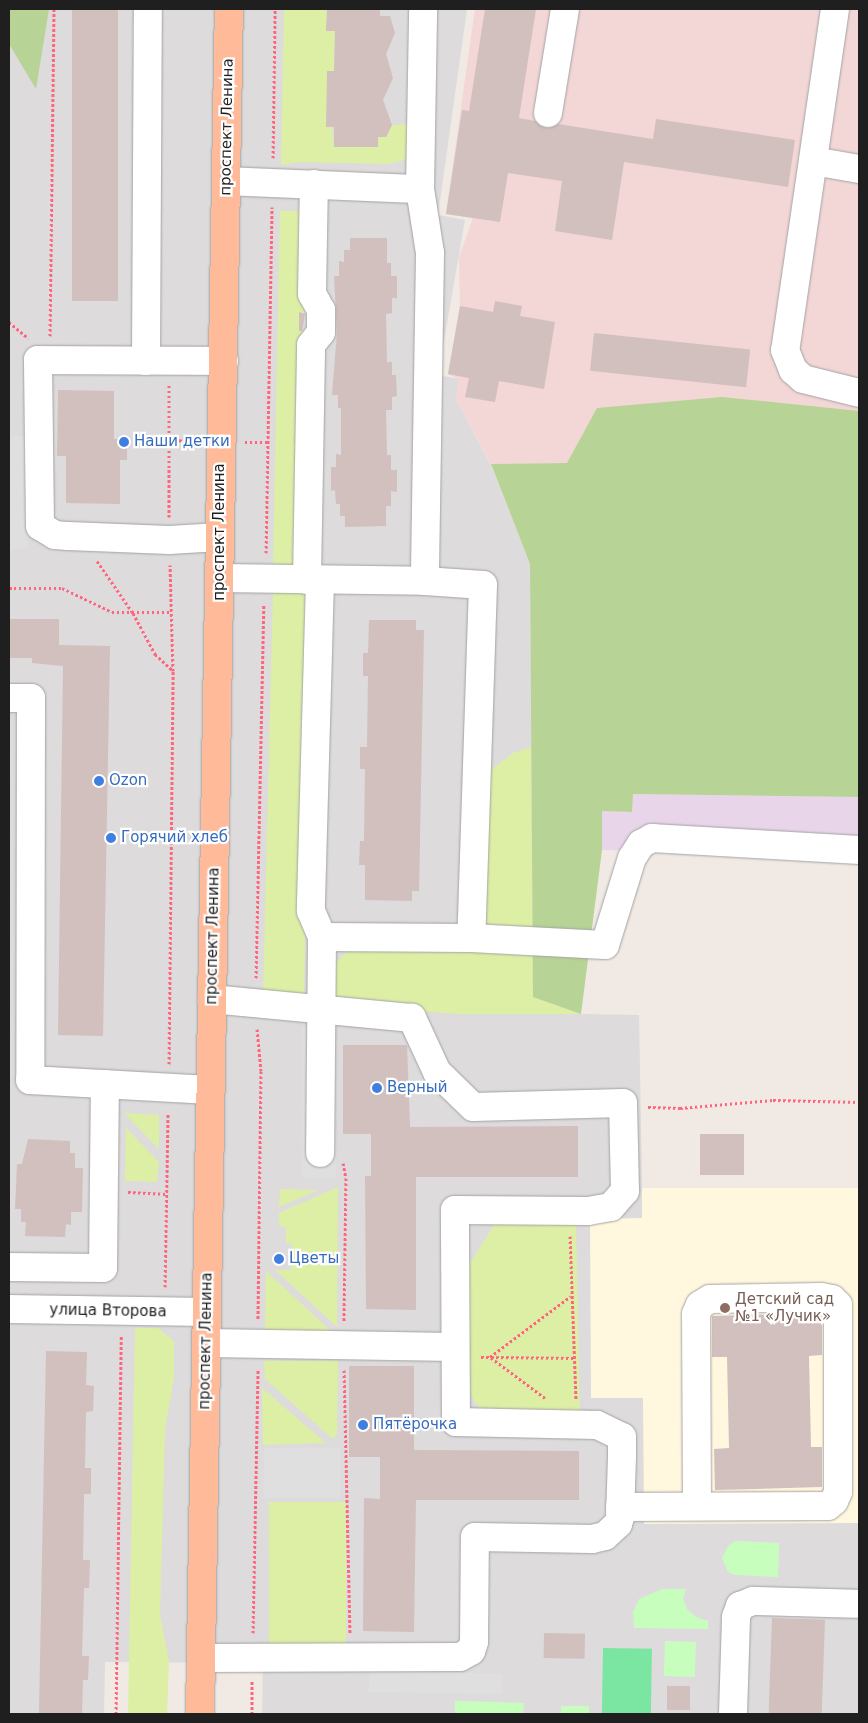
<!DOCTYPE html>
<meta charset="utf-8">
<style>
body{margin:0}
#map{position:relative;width:868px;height:1723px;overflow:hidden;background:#f0e9e4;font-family:"DejaVu Sans",sans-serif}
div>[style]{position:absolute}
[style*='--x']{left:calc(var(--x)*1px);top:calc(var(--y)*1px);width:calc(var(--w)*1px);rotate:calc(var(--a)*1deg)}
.residential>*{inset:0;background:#dddbdc}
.industrial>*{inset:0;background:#e9d5ea}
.education>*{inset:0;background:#fff7de}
.military>*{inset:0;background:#f3d6d6}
.grass>*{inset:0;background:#dcefa5;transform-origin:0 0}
.forest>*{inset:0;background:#b7d395}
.park>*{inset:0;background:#c8febd;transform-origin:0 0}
.pitch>*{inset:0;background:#7be6a2;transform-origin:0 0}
.parking>*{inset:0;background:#dfdfdf;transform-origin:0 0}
.building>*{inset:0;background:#d1c0bd;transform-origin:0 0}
.path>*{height:3px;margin-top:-1.5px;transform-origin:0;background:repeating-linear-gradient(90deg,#ff667d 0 2.5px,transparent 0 5px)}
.roads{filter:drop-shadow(0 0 1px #a3a3a3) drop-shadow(0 0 1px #a3a3a3)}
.minor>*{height:28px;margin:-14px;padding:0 14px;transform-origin:14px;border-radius:14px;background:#fff}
.major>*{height:28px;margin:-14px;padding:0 14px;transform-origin:14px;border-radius:14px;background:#ffba9a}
.dots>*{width:14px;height:14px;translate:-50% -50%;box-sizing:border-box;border:2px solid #fff;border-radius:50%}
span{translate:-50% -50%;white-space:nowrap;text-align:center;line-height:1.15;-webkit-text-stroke:4.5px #fff;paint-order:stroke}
.street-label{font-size:15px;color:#1f1f1f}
.shop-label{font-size:15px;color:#366cbe}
.left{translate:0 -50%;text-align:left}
.education-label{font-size:15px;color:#785e54}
.frame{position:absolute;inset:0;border:10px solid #1f1f1f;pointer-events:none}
</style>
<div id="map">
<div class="residential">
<div style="clip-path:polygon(9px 9px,467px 9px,438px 215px,465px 220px,438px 375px,459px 379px,456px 399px,491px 465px,530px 564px,533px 997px,581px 1014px,639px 1015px,642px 1188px,859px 1188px,859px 1714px,262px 1714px,263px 1663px,105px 1662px,104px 1714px,9px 1714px)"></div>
</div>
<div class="industrial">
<div style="clip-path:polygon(632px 794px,859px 797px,859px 854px,602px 850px,602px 811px,632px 812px)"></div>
</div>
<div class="education">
<div style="clip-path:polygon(642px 1188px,859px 1188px,859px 1523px,644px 1524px,643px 1398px,591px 1398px,590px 1219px,642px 1218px)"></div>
</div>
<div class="military">
<div style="clip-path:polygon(475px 9px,859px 9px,859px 482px,567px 463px,491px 464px,456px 399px,459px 379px,448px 374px,460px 306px,459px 257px,473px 218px,446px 214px)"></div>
</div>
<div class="grass">
<div style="clip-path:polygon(284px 9px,327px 9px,326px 31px,335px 31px,334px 71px,327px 71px,334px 146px,378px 147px,378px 137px,386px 137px,392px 125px,411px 124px,405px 160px,388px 164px,299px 162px,281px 165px)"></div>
<div style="clip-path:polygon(280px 211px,300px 211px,300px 289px,315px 313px,299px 313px,300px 331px,315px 331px,297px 566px,273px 565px)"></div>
<div style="clip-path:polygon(273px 588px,304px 591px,311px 608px,304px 999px,263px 998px)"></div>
<div style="clip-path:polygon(531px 747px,533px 997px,581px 1014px,459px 1014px,335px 1005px,336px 963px,348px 950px,486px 950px,486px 781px,492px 769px,513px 753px)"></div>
<div style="clip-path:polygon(124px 1113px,159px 1115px,159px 1149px)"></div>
<div style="clip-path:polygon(126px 1128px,159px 1162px,157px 1182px,125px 1181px)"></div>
<div style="clip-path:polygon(338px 1187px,337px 1327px,275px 1270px,291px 1270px,292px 1244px,286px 1243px,286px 1227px,279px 1226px,279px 1213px)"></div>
<div style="clip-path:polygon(280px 1189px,318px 1190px,279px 1207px)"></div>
<div style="clip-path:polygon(494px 1225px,576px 1225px,580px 1419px,484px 1411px,475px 1403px,470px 1392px,467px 1268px)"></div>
<div style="clip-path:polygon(266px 1271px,332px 1332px,265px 1330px)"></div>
<div style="clip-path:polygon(135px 1328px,158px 1328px,174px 1341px,174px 1378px,165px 1429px,160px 1615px,169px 1661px,167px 1714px,128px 1714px)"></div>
<div style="clip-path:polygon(264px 1361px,338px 1361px,337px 1434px,333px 1439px,265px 1379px)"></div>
<div style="clip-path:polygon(262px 1388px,326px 1443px,263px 1445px)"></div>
<div style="left:346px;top:1502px;width:148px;height:77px;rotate:90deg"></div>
</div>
<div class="forest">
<div style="clip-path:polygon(9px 9px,49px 9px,36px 89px,9px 44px)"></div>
<div style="clip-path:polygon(722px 397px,859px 411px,859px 797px,633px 794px,632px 812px,602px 811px,602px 850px,581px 1014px,533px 997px,530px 564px,491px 464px,567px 463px,597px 408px)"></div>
</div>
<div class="park">
<div style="clip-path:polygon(736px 1541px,779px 1543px,778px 1577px,735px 1575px,728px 1572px,722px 1558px,729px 1545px)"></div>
<div style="clip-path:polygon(663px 1589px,686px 1589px,683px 1599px,687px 1609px,696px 1617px,708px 1621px,708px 1629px,634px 1628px,633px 1612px,639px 1599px)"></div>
<div style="left:665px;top:1641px;width:31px;height:35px;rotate:2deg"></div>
<div style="clip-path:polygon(455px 1701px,524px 1703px,523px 1714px,455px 1714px)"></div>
<div style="left:561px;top:1706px;width:28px;height:8px"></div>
</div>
<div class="pitch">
<div style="left:603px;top:1648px;width:49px;height:66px;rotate:1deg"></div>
</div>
<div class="parking">
<div style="left:9px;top:436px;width:19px;height:113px"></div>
<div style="left:302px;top:1028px;width:34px;height:150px"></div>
<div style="left:264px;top:1448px;width:76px;height:50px"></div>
<div style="left:369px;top:1671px;width:133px;height:21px;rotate:1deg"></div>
</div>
<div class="building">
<div style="left:72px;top:9px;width:46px;height:292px"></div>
<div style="clip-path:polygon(327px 9px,380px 9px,380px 16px,390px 16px,395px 33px,386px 54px,393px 78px,383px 100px,392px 125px,386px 137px,378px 137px,378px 147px,334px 147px,334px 127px,326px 127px,327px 71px,334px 71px,335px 31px,326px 31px)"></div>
<div style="clip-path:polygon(485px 9px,536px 9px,519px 118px,535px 121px,546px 128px,558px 124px,653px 139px,656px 119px,795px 140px,788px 187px,624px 162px,612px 240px,555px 231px,562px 181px,508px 173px,500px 222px,446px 214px,462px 110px,469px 111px)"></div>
<div style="clip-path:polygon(350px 238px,387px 238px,387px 263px,391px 263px,391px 276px,397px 276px,397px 298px,392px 298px,392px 313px,386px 314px,387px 362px,392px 362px,392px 375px,396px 375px,397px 396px,392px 397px,392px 410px,386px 410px,387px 455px,391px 455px,391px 470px,397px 470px,397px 492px,391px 491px,391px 506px,386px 506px,386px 526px,345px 527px,345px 516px,340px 516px,340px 504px,336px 504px,335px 490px,331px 491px,331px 467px,336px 467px,336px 454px,341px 455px,341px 408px,338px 408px,338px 395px,332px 395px,337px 332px,334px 276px,339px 276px,339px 261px,344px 262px,344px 250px,350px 250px)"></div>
<div style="clip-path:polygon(495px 301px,522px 306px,520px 316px,555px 322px,544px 389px,499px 381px,495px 402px,465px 397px,469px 378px,448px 374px,460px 306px,493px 312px)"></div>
<div style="clip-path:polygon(299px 312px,305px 314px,302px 331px,299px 331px)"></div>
<div style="left:594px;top:333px;width:157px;height:38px;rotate:6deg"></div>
<div style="clip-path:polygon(58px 390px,114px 391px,114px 439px,127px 439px,127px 460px,120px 460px,120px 504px,66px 503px,66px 456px,57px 456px)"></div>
<div style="clip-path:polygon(9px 619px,59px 619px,59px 645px,110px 646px,103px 1036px,58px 1035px,63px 666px,32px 663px,32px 658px,9px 658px)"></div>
<div style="clip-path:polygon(369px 620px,416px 620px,416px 630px,424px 630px,419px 891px,412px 891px,412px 901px,365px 900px,365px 865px,359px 865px,360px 841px,364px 841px,365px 769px,360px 769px,360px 747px,367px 747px,368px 676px,363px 676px,363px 653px,368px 653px)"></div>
<div style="clip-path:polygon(343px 1045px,407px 1045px,410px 1127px,578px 1126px,578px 1177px,416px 1177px,416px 1310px,366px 1309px,365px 1176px,371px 1176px,371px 1134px,343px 1134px)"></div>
<div style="left:744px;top:1134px;width:41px;height:44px;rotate:90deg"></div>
<div style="clip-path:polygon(28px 1139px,70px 1141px,70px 1153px,75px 1153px,75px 1168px,83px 1168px,82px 1212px,71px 1212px,71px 1225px,66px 1224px,65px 1237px,25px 1236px,26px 1222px,21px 1222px,21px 1209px,15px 1209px,17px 1164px,22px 1164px)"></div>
<div style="clip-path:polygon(822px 1313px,822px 1355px,809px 1356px,811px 1447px,822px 1447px,822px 1487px,715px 1490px,714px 1449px,729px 1448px,727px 1357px,712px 1357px,712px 1316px)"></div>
<div style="clip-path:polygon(46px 1351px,87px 1352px,86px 1385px,94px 1386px,93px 1411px,86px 1412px,85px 1468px,91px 1468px,91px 1494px,84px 1494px,83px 1560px,90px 1560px,89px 1588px,84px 1588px,82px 1656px,89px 1656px,88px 1680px,83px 1680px,82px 1714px,39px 1714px)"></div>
<div style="clip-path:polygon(349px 1366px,414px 1366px,414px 1450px,579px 1451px,579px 1500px,416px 1500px,414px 1632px,363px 1631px,364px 1498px,380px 1499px,380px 1457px,349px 1457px)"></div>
<div style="left:772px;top:1618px;width:53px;height:96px;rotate:2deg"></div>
<div style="left:544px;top:1633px;width:41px;height:25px;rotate:1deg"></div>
<div style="left:667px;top:1686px;width:23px;height:24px"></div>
</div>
<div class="path">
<div style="--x:273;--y:158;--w:149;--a:-89.2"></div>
<div style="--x:9;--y:322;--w:25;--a:40"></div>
<div style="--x:50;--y:336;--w:327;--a:-89.3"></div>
<div style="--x:169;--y:385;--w:132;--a:90"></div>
<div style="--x:169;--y:440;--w:27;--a:2"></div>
<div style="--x:245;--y:442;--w:24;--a:0"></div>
<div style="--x:266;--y:553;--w:346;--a:-89"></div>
<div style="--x:97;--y:561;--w:63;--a:55.3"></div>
<div style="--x:133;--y:613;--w:47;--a:61.8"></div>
<div style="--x:155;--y:654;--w:25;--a:43"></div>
<div style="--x:9;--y:588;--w:53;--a:0"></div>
<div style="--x:62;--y:588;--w:55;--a:25.6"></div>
<div style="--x:112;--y:612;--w:59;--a:0"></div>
<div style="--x:256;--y:978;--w:374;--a:-88.8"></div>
<div style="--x:257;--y:1029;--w:42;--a:84.6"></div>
<div style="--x:261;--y:1071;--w:249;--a:90.7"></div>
<div style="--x:169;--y:1064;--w:393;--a:-89.4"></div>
<div style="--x:173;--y:671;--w:106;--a:-91.6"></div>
<div style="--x:648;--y:1107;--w:32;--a:2"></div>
<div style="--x:680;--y:1108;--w:93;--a:-4.9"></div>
<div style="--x:773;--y:1100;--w:86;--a:1.3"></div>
<div style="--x:343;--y:1163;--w:15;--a:79"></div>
<div style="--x:346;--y:1178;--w:144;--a:90.8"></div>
<div style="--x:128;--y:1192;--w:39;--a:3"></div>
<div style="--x:570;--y:1236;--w:164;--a:87.9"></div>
<div style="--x:165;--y:1287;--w:174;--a:-89"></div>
<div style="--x:481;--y:1357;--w:92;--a:0.6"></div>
<div style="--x:344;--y:1370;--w:264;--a:88.7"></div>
<div style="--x:545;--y:1398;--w:69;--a:-143.3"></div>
<div style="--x:490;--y:1357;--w:101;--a:-37"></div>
<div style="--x:253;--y:1633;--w:264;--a:-88.9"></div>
<div style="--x:116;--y:1714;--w:379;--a:-89.2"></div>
<div style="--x:252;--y:1714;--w:33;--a:-90"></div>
</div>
<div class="roads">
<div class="minor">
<div style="--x:835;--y:9;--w:345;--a:98.3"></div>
<div style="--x:785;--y:350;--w:22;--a:68"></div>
<div style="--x:793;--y:370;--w:13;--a:42"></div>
<div style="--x:803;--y:379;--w:58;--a:14"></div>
<div style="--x:548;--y:113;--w:105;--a:-80.7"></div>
<div style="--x:813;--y:161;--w:47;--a:9.9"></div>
<div style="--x:226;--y:181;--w:194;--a:2.4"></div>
<div style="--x:420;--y:189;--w:180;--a:-89"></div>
<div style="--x:420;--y:189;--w:65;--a:81.1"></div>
<div style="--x:430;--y:253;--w:328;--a:90.9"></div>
<div style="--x:146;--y:361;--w:352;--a:-89.7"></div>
<div style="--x:220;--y:537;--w:51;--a:176.6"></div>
<div style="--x:169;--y:540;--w:101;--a:-177.7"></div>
<div style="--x:68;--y:536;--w:13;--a:-176"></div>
<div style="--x:55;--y:535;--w:17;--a:-149"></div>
<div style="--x:40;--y:526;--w:166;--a:-90.7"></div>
<div style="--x:38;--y:360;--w:186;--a:0.3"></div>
<div style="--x:220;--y:578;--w:205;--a:0.8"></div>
<div style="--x:425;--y:581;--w:58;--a:3.9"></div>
<div style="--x:483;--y:585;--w:353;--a:91.9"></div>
<div style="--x:471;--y:938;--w:149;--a:-179.6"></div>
<div style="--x:322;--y:937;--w:216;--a:90.5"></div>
<div style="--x:307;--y:580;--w:235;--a:-89"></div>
<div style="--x:311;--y:345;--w:16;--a:-52"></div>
<div style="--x:321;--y:332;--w:22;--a:-90"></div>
<div style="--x:321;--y:310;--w:18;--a:-119"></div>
<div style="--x:312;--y:294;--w:110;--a:-89"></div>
<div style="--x:320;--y:580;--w:331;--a:91.6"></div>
<div style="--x:311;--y:911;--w:28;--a:67"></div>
<div style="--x:9;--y:698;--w:22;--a:0"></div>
<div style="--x:31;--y:698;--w:382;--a:90.1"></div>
<div style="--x:30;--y:1080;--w:180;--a:3.2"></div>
<div style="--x:471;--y:938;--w:134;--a:3"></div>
<div style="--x:605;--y:945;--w:91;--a:-72.8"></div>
<div style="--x:632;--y:858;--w:17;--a:-57"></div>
<div style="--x:641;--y:844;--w:13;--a:-29"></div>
<div style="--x:652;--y:838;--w:207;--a:3.3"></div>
<div style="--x:9;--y:1267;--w:94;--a:0.6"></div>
<div style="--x:103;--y:1268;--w:184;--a:-89.4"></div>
<div style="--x:9;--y:1309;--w:198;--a:0.9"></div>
<div style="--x:206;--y:1343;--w:249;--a:0.9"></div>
<div style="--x:620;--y:1507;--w:208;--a:-0.3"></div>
<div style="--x:828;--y:1506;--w:8;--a:-40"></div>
<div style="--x:834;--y:1501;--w:10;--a:-66"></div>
<div style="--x:838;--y:1492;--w:187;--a:-90"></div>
<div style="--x:838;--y:1305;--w:8;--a:-135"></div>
<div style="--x:832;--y:1299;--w:11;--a:-170"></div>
<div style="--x:821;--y:1297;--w:111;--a:179"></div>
<div style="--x:710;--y:1299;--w:12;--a:149"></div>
<div style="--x:700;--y:1305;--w:10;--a:114"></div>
<div style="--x:696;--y:1314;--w:192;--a:89.7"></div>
<div style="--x:201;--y:1658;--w:259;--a:-0.2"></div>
<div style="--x:460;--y:1657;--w:13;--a:-29"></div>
<div style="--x:471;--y:1651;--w:9;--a:-72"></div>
<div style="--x:474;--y:1642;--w:105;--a:-89.5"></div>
<div style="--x:475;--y:1537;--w:117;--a:1"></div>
<div style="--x:592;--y:1539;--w:13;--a:-13"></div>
<div style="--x:605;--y:1536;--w:18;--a:-43"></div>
<div style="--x:618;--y:1524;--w:7;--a:-74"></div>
<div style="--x:620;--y:1517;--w:61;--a:-88.1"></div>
<div style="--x:622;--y:1456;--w:19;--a:-90"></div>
<div style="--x:622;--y:1437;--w:28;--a:-154"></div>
<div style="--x:597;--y:1425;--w:141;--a:-178.8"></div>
<div style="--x:456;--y:1422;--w:212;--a:-90.3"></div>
<div style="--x:455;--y:1210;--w:133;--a:0.4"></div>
<div style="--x:588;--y:1211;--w:23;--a:-10"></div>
<div style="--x:611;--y:1207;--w:21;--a:-49"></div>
<div style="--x:625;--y:1191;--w:88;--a:-91.3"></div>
<div style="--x:623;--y:1103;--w:150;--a:178.5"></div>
<div style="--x:473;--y:1107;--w:50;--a:-135.8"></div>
<div style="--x:437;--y:1072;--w:60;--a:-114.8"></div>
<div style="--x:412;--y:1018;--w:201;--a:-174.6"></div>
<div style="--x:733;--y:1714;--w:97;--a:-88.2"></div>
<div style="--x:736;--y:1617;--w:12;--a:-70"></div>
<div style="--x:740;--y:1606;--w:14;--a:-21"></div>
<div style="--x:753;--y:1601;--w:106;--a:1.6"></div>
</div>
<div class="major">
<div style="--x:200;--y:1714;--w:1705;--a:-89.03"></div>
</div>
</div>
<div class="dots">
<div style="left:124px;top:442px;background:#3f7fe0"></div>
<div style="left:99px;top:781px;background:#3f7fe0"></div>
<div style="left:111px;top:838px;background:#3f7fe0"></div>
<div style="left:377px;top:1088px;background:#3f7fe0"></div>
<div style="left:279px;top:1259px;background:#3f7fe0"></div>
<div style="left:725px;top:1308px;background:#8d6e63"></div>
<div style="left:363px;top:1425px;background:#3f7fe0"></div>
</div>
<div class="street-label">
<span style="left:227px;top:127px;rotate:-89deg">проспект Ленина</span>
<span style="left:220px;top:532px;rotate:-90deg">проспект Ленина</span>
<span style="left:213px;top:936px;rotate:-89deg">проспект Ленина</span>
<span style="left:108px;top:1311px;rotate:1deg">улица Второва</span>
<span style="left:206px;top:1341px;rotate:-89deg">проспект Ленина</span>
</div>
<div class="shop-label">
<span class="left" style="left:134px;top:442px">Наши детки</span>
<span class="left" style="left:109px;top:781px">Ozon</span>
<span class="left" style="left:121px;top:838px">Горячий хлеб</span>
<span class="left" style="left:387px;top:1088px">Верный</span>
<span class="left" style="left:289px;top:1259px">Цветы</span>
<span class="left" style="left:373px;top:1425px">Пятёрочка</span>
</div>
<div class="education-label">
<span class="left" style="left:735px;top:1308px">Детский сад<br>№1 «Лучик»</span>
</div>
<div class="frame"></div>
</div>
